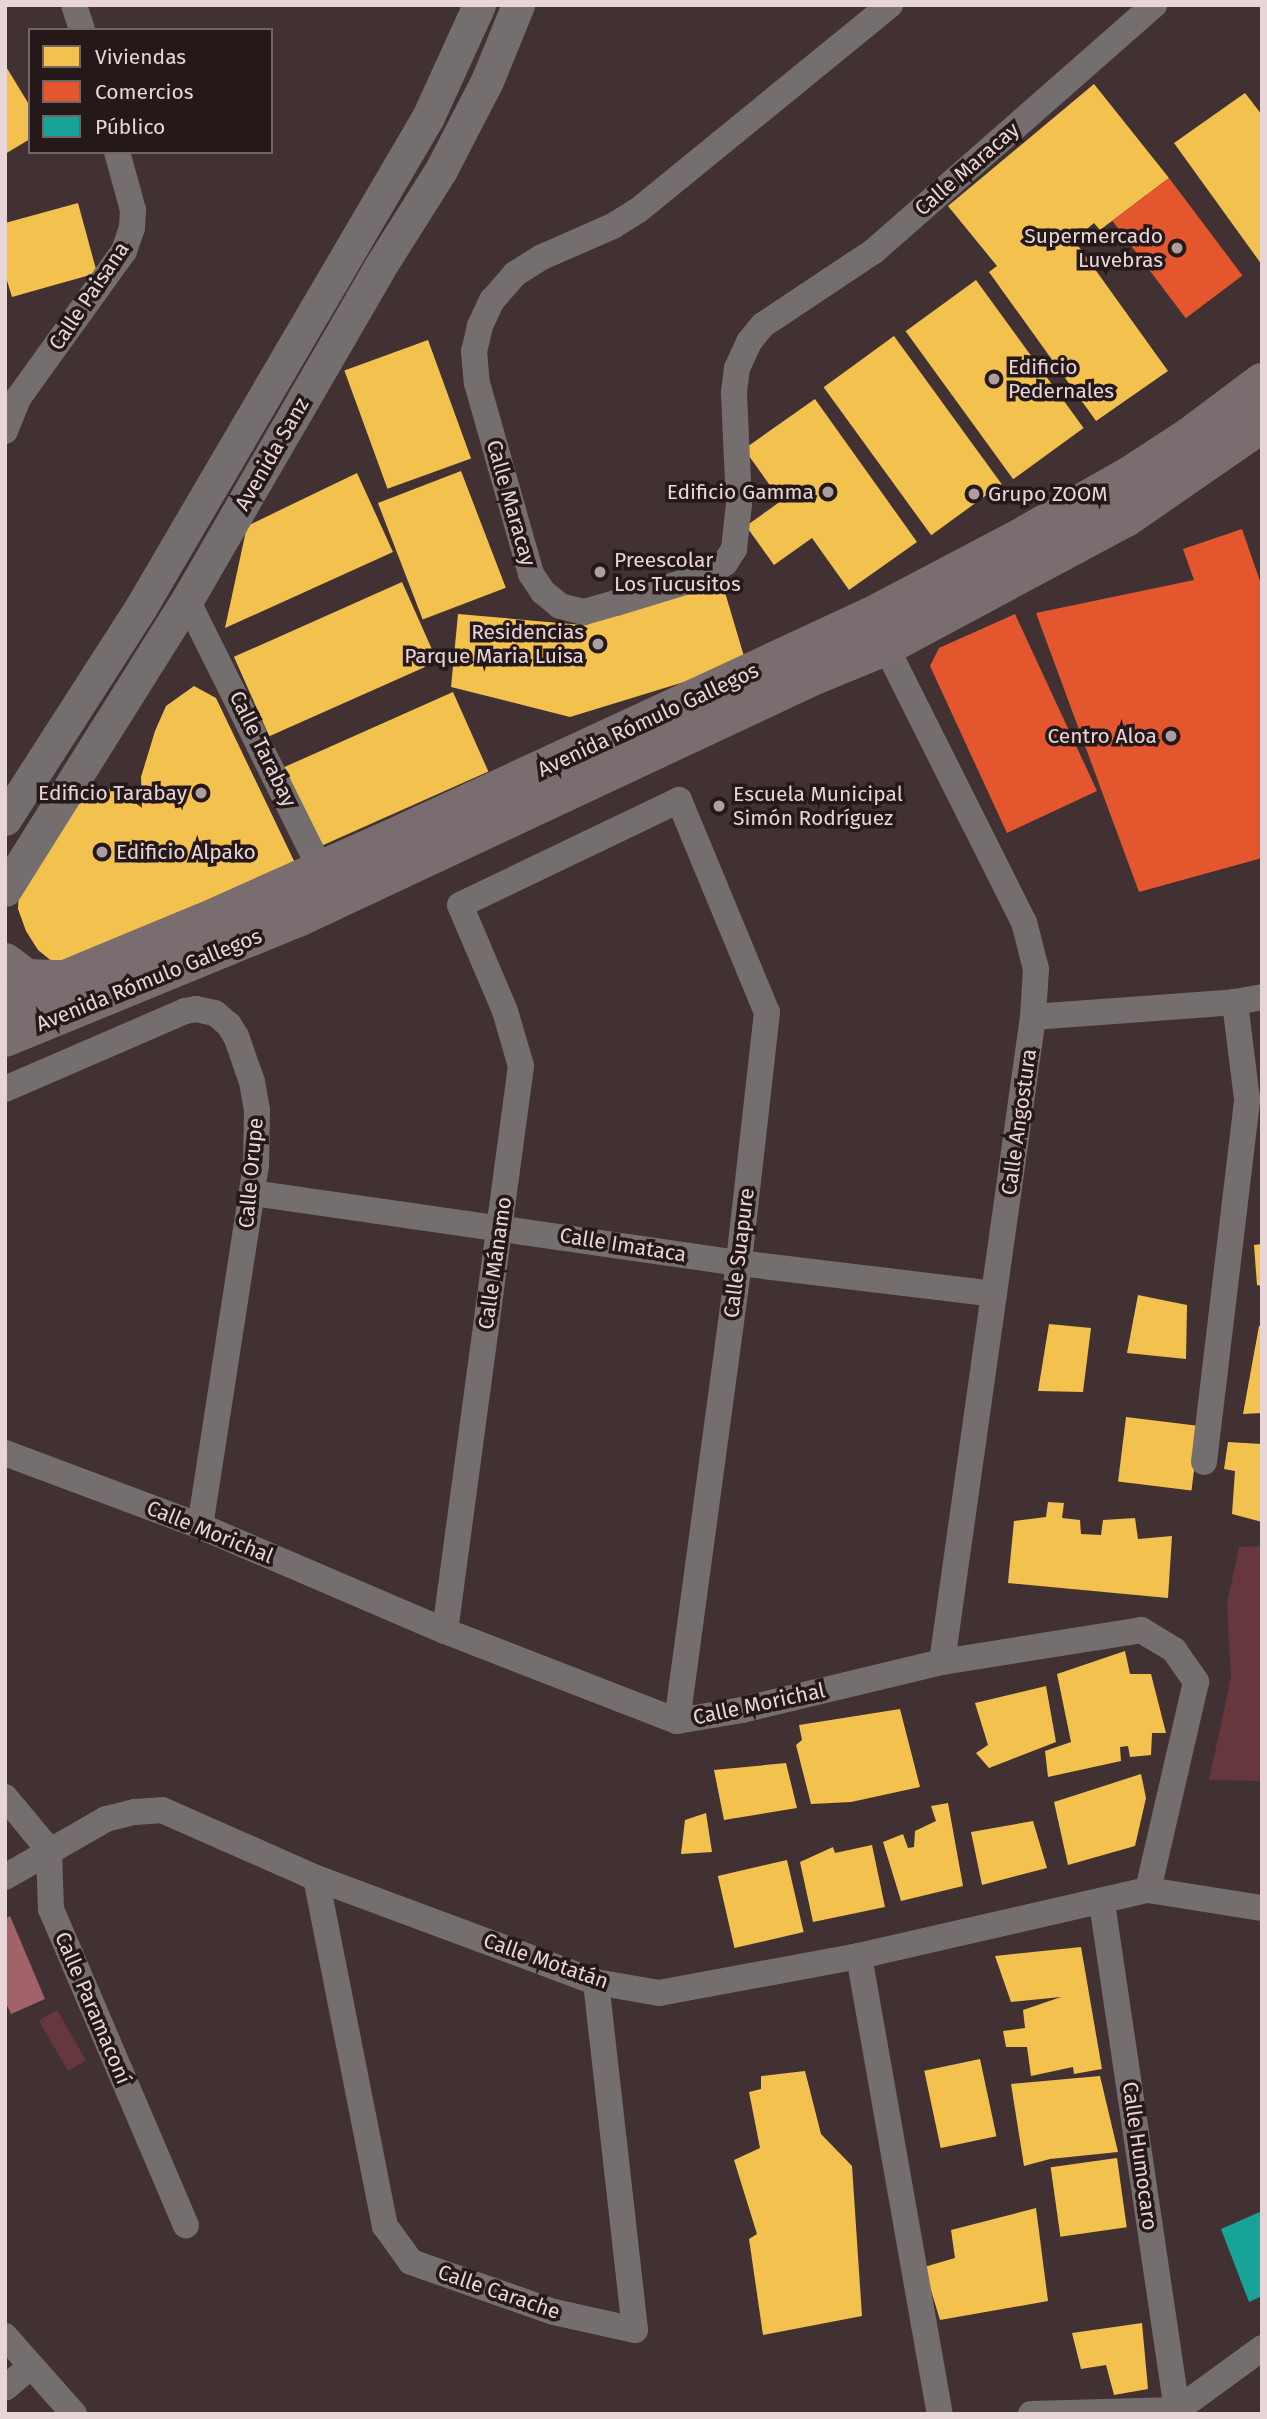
<!DOCTYPE html>
<meta charset="utf-8">
<style>
body{margin:0}
#map{position:relative;width:1267px;height:2419px;overflow:hidden;background:#423133;font-family:"Fira Sans",sans-serif}
div>[style]{position:absolute}
[style*='--x']{left:calc(var(--x)*1px);top:calc(var(--y)*1px);width:calc(var(--w)*1px);rotate:calc(var(--a)*1deg)}
.green>*{inset:0;background:#66373d;transform-origin:0 0}
.water>*{inset:0;background:#a1626a}
.homes>*{inset:0;background:#f2c14e;transform-origin:0 0}
.shops>*{inset:0;background:#e4572e;transform-origin:0 0}
.public>*{inset:0;background:#17a398}
.minor>*{height:26px;margin:-13px;padding:0 13px;transform-origin:13px;border-radius:13px;background:#756e6e}
.tertiary>*{height:33px;margin:-16.5px;padding:0 16.5px;transform-origin:16.5px;border-radius:16.5px;background:#756e6e}
.primary>*{height:38px;margin:-19px;padding:0 19px;transform-origin:19px;border-radius:19px;background:#796d6f}
.dots>*{width:19px;height:19px;translate:-50% -50%;box-sizing:border-box;border:4px solid #251819;border-radius:50%}
span{translate:-50% -50%;white-space:nowrap;text-align:center;line-height:1.15;-webkit-text-stroke:7px #251819;paint-order:stroke}
.street-label{font-size:21px;color:#e8d5d7}
.poi-label{font-size:21px;color:#e8d5d7}
.right{translate:-100% -50%;text-align:right}
.left{translate:0 -50%;text-align:left}
.frame{position:absolute;inset:0;border:7px solid #e8d5d7;pointer-events:none}
.legend{position:absolute;left:28px;top:28px;width:245px;height:126px;box-sizing:border-box;background:#251819;border:2px solid #736465;margin:0;padding:9px 12px;list-style:none;font-size:21px;color:#e8d5d7}
.legend li{display:flex;align-items:center;gap:14px;height:35px}
.legend b{width:35px;border:2px solid #736465}
</style>
<div id="map">
<div class="green">
<div style="clip-path:polygon(1262px 1546px,1262px 1781px,1209px 1780px,1231px 1677px,1227px 1604px,1239px 1547px)"></div>
<div style="left:57px;top:2010px;width:58px;height:21px;rotate:60deg"></div>
</div>
<div class="water">
<div style="clip-path:polygon(10px 1916px,45px 1999px,11px 2014px,5px 2001px,5px 1919px)"></div>
</div>
<div class="homes">
<div style="clip-path:polygon(5px 65px,30px 106px,30px 139px,5px 154px)"></div>
<div style="clip-path:polygon(1094px 84px,1169px 178px,1100px 230px,1094px 223px,1074px 240px,1168px 371px,1096px 421px,989px 272px,997px 266px,948px 206px)"></div>
<div style="clip-path:polygon(1245px 93px,1262px 115px,1262px 265px,1174px 143px)"></div>
<div style="clip-path:polygon(78px 203px,97px 273px,12px 297px,5px 274px,5px 223px)"></div>
<div style="left:976px;top:280px;width:183px;height:87px;rotate:54deg"></div>
<div style="left:894px;top:336px;width:183px;height:87px;rotate:54deg"></div>
<div style="left:428px;top:340px;width:126px;height:89px;rotate:70deg"></div>
<div style="clip-path:polygon(815px 399px,917px 542px,849px 590px,812px 538px,774px 565px,746px 526px,781px 501px,744px 449px)"></div>
<div style="left:461px;top:471px;width:125px;height:89px;rotate:69deg"></div>
<div style="clip-path:polygon(357px 473px,393px 552px,225px 628px,247px 526px)"></div>
<div style="clip-path:polygon(721px 579px,746px 663px,570px 717px,451px 687px,458px 614px,582px 625px)"></div>
<div style="left:402px;top:582px;width:87px;height:184px;rotate:66deg"></div>
<div style="clip-path:polygon(194px 686px,216px 698px,296px 865px,104px 953px,54px 963px,38px 950px,26px 931px,18px 909px,19px 887px,86px 790px,108px 789px,122px 793px,142px 808px,141px 777px,155px 731px,166px 706px)"></div>
<div style="left:453px;top:692px;width:87px;height:185px;rotate:66deg"></div>
<div style="clip-path:polygon(1262px 1244px,1262px 1286px,1257px 1285px,1254px 1245px)"></div>
<div style="clip-path:polygon(1138px 1295px,1187px 1305px,1186px 1359px,1127px 1353px)"></div>
<div style="clip-path:polygon(1049px 1324px,1091px 1328px,1083px 1392px,1038px 1391px)"></div>
<div style="clip-path:polygon(1259px 1326px,1262px 1326px,1262px 1413px,1243px 1414px)"></div>
<div style="left:1126px;top:1417px;width:74px;height:65px;rotate:7deg"></div>
<div style="clip-path:polygon(1228px 1442px,1262px 1444px,1262px 1522px,1232px 1514px,1235px 1471px,1224px 1469px)"></div>
<div style="clip-path:polygon(1048px 1502px,1064px 1503px,1062px 1518px,1080px 1520px,1081px 1534px,1101px 1535px,1103px 1520px,1135px 1518px,1138px 1539px,1172px 1536px,1168px 1598px,1008px 1583px,1014px 1521px,1046px 1517px)"></div>
<div style="clip-path:polygon(1125px 1651px,1130px 1674px,1151px 1674px,1166px 1733px,1152px 1733px,1151px 1755px,1130px 1757px,1128px 1746px,1120px 1747px,1121px 1761px,1048px 1777px,1045px 1751px,1071px 1742px,1057px 1674px)"></div>
<div style="clip-path:polygon(1046px 1686px,1056px 1742px,989px 1768px,976px 1753px,988px 1745px,975px 1703px)"></div>
<div style="clip-path:polygon(900px 1709px,920px 1787px,851px 1802px,811px 1804px,796px 1745px,802px 1740px,799px 1725px)"></div>
<div style="clip-path:polygon(786px 1763px,797px 1808px,724px 1820px,714px 1770px)"></div>
<div style="clip-path:polygon(1141px 1774px,1146px 1798px,1135px 1846px,1068px 1865px,1054px 1802px)"></div>
<div style="clip-path:polygon(948px 1803px,963px 1886px,901px 1901px,883px 1842px,903px 1834px,908px 1848px,914px 1847px,915px 1831px,936px 1821px,931px 1806px)"></div>
<div style="clip-path:polygon(706px 1813px,712px 1852px,681px 1854px,685px 1820px)"></div>
<div style="clip-path:polygon(1033px 1821px,1047px 1868px,982px 1885px,971px 1832px)"></div>
<div style="clip-path:polygon(872px 1845px,885px 1907px,813px 1922px,800px 1862px,833px 1847px,835px 1853px)"></div>
<div style="left:787px;top:1860px;width:74px;height:71px;rotate:77deg"></div>
<div style="clip-path:polygon(1081px 1947px,1102px 2069px,1074px 2074px,1073px 2067px,1031px 2076px,1027px 2047px,1006px 2047px,1003px 2031px,1025px 2028px,1023px 2010px,1061px 1997px,1011px 2002px,995px 1956px)"></div>
<div style="left:980px;top:2059px;width:79px;height:57px;rotate:78deg"></div>
<div style="clip-path:polygon(805px 2071px,821px 2134px,852px 2166px,862px 2316px,763px 2335px,749px 2239px,757px 2234px,734px 2160px,760px 2148px,749px 2092px,761px 2089px,761px 2076px)"></div>
<div style="clip-path:polygon(1100px 2076px,1118px 2152px,1050px 2159px,1024px 2166px,1011px 2084px)"></div>
<div style="left:1117px;top:2158px;width:70px;height:67px;rotate:82deg"></div>
<div style="clip-path:polygon(1036px 2208px,1048px 2301px,940px 2320px,924px 2267px,955px 2258px,951px 2230px)"></div>
<div style="clip-path:polygon(1142px 2323px,1148px 2389px,1114px 2395px,1106px 2365px,1081px 2369px,1072px 2333px)"></div>
</div>
<div class="shops">
<div style="left:1169px;top:178px;width:122px;height:71px;rotate:53deg"></div>
<div style="clip-path:polygon(1242px 529px,1262px 587px,1262px 858px,1139px 892px,1036px 613px,1194px 580px,1183px 549px)"></div>
<div style="clip-path:polygon(1015px 614px,1097px 791px,1007px 833px,930px 666px,939px 648px)"></div>
</div>
<div class="public">
<div style="clip-path:polygon(1262px 2211px,1262px 2296px,1249px 2302px,1221px 2229px)"></div>
</div>
<div class="minor">
<div style="--x:74;--y:5;--w:26;--a:72"></div>
<div style="--x:890;--y:5;--w:326;--a:140.8"></div>
<div style="--x:637;--y:211;--w:28;--a:148"></div>
<div style="--x:613;--y:226;--w:77;--a:156.4"></div>
<div style="--x:542;--y:257;--w:32;--a:148"></div>
<div style="--x:515;--y:274;--w:35;--a:131"></div>
<div style="--x:492;--y:300;--w:29;--a:115"></div>
<div style="--x:480;--y:326;--w:26;--a:103"></div>
<div style="--x:474;--y:351;--w:32;--a:85"></div>
<div style="--x:477;--y:383;--w:198;--a:74.2"></div>
<div style="--x:531;--y:574;--w:22;--a:56"></div>
<div style="--x:543;--y:592;--w:22;--a:39"></div>
<div style="--x:560;--y:606;--w:25;--a:14"></div>
<div style="--x:584;--y:612;--w:33;--a:-16"></div>
<div style="--x:616;--y:603;--w:89;--a:-17"></div>
<div style="--x:701;--y:577;--w:28;--a:-30"></div>
<div style="--x:725;--y:563;--w:17;--a:-57"></div>
<div style="--x:734;--y:549;--w:45;--a:-83.7"></div>
<div style="--x:739;--y:504;--w:112;--a:-92.6"></div>
<div style="--x:734;--y:392;--w:24;--a:-83"></div>
<div style="--x:737;--y:368;--w:29;--a:-65"></div>
<div style="--x:749;--y:342;--w:22;--a:-51"></div>
<div style="--x:763;--y:325;--w:133;--a:-33.7"></div>
<div style="--x:874;--y:251;--w:373;--a:-41.3"></div>
<div style="--x:5;--y:431;--w:37;--a:-68"></div>
<div style="--x:19;--y:397;--w:180;--a:-54.3"></div>
<div style="--x:124;--y:251;--w:24;--a:-71"></div>
<div style="--x:132;--y:228;--w:18;--a:-87"></div>
<div style="--x:133;--y:210;--w:60;--a:-105.4"></div>
<div style="--x:187;--y:600;--w:317;--a:63.6"></div>
<div style="--x:878;--y:631;--w:326;--a:63.4"></div>
<div style="--x:1024;--y:922;--w:49;--a:75.7"></div>
<div style="--x:1036;--y:969;--w:48;--a:93.6"></div>
<div style="--x:1033;--y:1017;--w:651;--a:98.03"></div>
<div style="--x:1033;--y:1017;--w:203;--a:-4.2"></div>
<div style="--x:1235;--y:1002;--w:27;--a:-10"></div>
<div style="--x:5;--y:1089;--w:196;--a:-23.4"></div>
<div style="--x:185;--y:1011;--w:11;--a:-10"></div>
<div style="--x:196;--y:1009;--w:19;--a:12"></div>
<div style="--x:215;--y:1013;--w:18;--a:41"></div>
<div style="--x:229;--y:1025;--w:13;--a:58"></div>
<div style="--x:236;--y:1036;--w:49;--a:70.8"></div>
<div style="--x:252;--y:1082;--w:28;--a:80"></div>
<div style="--x:257;--y:1110;--w:55;--a:91"></div>
<div style="--x:256;--y:1165;--w:365;--a:98.8"></div>
<div style="--x:253;--y:1193;--w:491;--a:8.2"></div>
<div style="--x:739;--y:1263;--w:257;--a:6.9"></div>
<div style="--x:5;--y:1453;--w:208;--a:20.5"></div>
<div style="--x:200;--y:1526;--w:267;--a:23.2"></div>
<div style="--x:445;--y:1631;--w:249;--a:21.2"></div>
<div style="--x:677;--y:1721;--w:66;--a:-9.6"></div>
<div style="--x:742;--y:1710;--w:206;--a:-13.5"></div>
<div style="--x:942;--y:1662;--w:202;--a:-9.1"></div>
<div style="--x:1141;--y:1630;--w:39;--a:31"></div>
<div style="--x:1174;--y:1650;--w:39;--a:55"></div>
<div style="--x:1196;--y:1682;--w:213;--a:103"></div>
<div style="--x:1204;--y:1462;--w:366;--a:-83.2"></div>
<div style="--x:1247;--y:1099;--w:98;--a:-97.1"></div>
<div style="--x:445;--y:1631;--w:570;--a:-82.34"></div>
<div style="--x:521;--y:1066;--w:57;--a:-106.2"></div>
<div style="--x:505;--y:1011;--w:115;--a:-113"></div>
<div style="--x:460;--y:905;--w:243;--a:-25.6"></div>
<div style="--x:679;--y:800;--w:230;--a:67.5"></div>
<div style="--x:767;--y:1012;--w:253;--a:96.4"></div>
<div style="--x:739;--y:1263;--w:462;--a:97.7"></div>
<div style="--x:5;--y:1797;--w:69;--a:50.3"></div>
<div style="--x:49;--y:1850;--w:59;--a:88.1"></div>
<div style="--x:51;--y:1909;--w:344;--a:66.9"></div>
<div style="--x:5;--y:1877;--w:116;--a:-29.9"></div>
<div style="--x:106;--y:1819;--w:30;--a:-14"></div>
<div style="--x:135;--y:1812;--w:27;--a:-4"></div>
<div style="--x:162;--y:1810;--w:168;--a:23.8"></div>
<div style="--x:316;--y:1878;--w:299;--a:20.4"></div>
<div style="--x:596;--y:1982;--w:64;--a:9.9"></div>
<div style="--x:659;--y:1993;--w:203;--a:-10.5"></div>
<div style="--x:859;--y:1956;--w:296;--a:-12.9"></div>
<div style="--x:1148;--y:1890;--w:115;--a:9"></div>
<div style="--x:316;--y:1878;--w:355;--a:78.8"></div>
<div style="--x:385;--y:2226;--w:44;--a:54.2"></div>
<div style="--x:411;--y:2262;--w:151;--a:19.3"></div>
<div style="--x:554;--y:2312;--w:83;--a:12.5"></div>
<div style="--x:635;--y:2330;--w:350;--a:-96.4"></div>
<div style="--x:1102;--y:1903;--w:513;--a:81.59"></div>
<div style="--x:859;--y:1956;--w:465;--a:80"></div>
<div style="--x:5;--y:2336;--w:104;--a:48.5"></div>
<div style="--x:5;--y:2388;--w:34;--a:-40"></div>
<div style="--x:1031;--y:2414;--w:146;--a:-1.6"></div>
<div style="--x:1177;--y:2410;--w:105;--a:-36.1"></div>
</div>
<div class="tertiary">
<div style="--x:5;--y:819;--w:252;--a:-57.3"></div>
<div style="--x:141;--y:607;--w:568;--a:-59.64"></div>
<div style="--x:428;--y:117;--w:123;--a:-65.5"></div>
<div style="--x:5;--y:890;--w:342;--a:-57.9"></div>
<div style="--x:187;--y:600;--w:381;--a:-59.9"></div>
<div style="--x:378;--y:270;--w:118;--a:-57.8"></div>
<div style="--x:441;--y:170;--w:100;--a:-62.7"></div>
<div style="--x:487;--y:81;--w:82;--a:-67.8"></div>
</div>
<div class="primary">
<div style="--x:5;--y:962;--w:26;--a:37"></div>
<div style="--x:26;--y:978;--w:36;--a:2"></div>
<div style="--x:5;--y:1004;--w:212;--a:-22.5"></div>
<div style="--x:201;--y:923;--w:223;--a:-24"></div>
<div style="--x:405;--y:832;--w:514;--a:-24.87"></div>
<div style="--x:871;--y:616;--w:161;--a:-27.7"></div>
<div style="--x:1014;--y:541;--w:136;--a:-29.6"></div>
<div style="--x:1132;--y:474;--w:69;--a:-33.2"></div>
<div style="--x:1190;--y:436;--w:90;--a:-36.9"></div>
<div style="--x:5;--y:1038;--w:317;--a:-22.3"></div>
<div style="--x:298;--y:918;--w:568;--a:-25.12"></div>
<div style="--x:812;--y:677;--w:79;--a:-22.3"></div>
<div style="--x:885;--y:647;--w:273;--a:-28.2"></div>
<div style="--x:1126;--y:518;--w:165;--a:-34.7"></div>
</div>
<div class="dots">
<div style="left:1177px;top:248px;background:#ae9c9e"></div>
<div style="left:994px;top:379px;background:#ae9c9e"></div>
<div style="left:828px;top:492px;background:#ae9c9e"></div>
<div style="left:974px;top:494px;background:#ae9c9e"></div>
<div style="left:600px;top:572px;background:#ae9c9e"></div>
<div style="left:598px;top:644px;background:#ae9c9e"></div>
<div style="left:1171px;top:736px;background:#ae9c9e"></div>
<div style="left:201px;top:793px;background:#ae9c9e"></div>
<div style="left:719px;top:806px;background:#ae9c9e"></div>
<div style="left:102px;top:852px;background:#ae9c9e"></div>
</div>
<div class="street-label">
<span style="left:967px;top:169px;rotate:-41deg">Calle Maracay</span>
<span style="left:89px;top:296px;rotate:-56deg">Calle Paisana</span>
<span style="left:272px;top:454px;rotate:-60deg">Avenida Sanz</span>
<span style="left:511px;top:503px;rotate:74deg">Calle Maracay</span>
<span style="left:648px;top:720px;rotate:-25deg">Avenida Rómulo Gallegos</span>
<span style="left:263px;top:749px;rotate:64deg">Calle Tarabay</span>
<span style="left:149px;top:980px;rotate:-22deg">Avenida Rómulo Gallegos</span>
<span style="left:1019px;top:1122px;rotate:-82deg">Calle Angostura</span>
<span style="left:251px;top:1173px;rotate:-85deg">Calle Orupe</span>
<span style="left:623px;top:1245px;rotate:9deg">Calle Imataca</span>
<span style="left:739px;top:1253px;rotate:-83deg">Calle Suapure</span>
<span style="left:495px;top:1263px;rotate:-82deg">Calle Mánamo</span>
<span style="left:210px;top:1532px;rotate:22deg">Calle Morichal</span>
<span style="left:759px;top:1704px;rotate:-12deg">Calle Morichal</span>
<span style="left:546px;top:1961px;rotate:19deg">Calle Motatán</span>
<span style="left:93px;top:2008px;rotate:67deg">Calle Paramaconí</span>
<span style="left:1140px;top:2156px;rotate:82deg">Calle Humocaro</span>
<span style="left:499px;top:2292px;rotate:19deg">Calle Carache</span>
</div>
<div class="poi-label">
<span class="right" style="left:1163px;top:248px">Supermercado<br>Luvebras</span>
<span class="left" style="left:1008px;top:379px">Edificio<br>Pedernales</span>
<span class="right" style="left:814px;top:492px">Edificio Gamma</span>
<span class="left" style="left:988px;top:494px">Grupo ZOOM</span>
<span class="left" style="left:614px;top:572px">Preescolar<br>Los Tucusitos</span>
<span class="right" style="left:584px;top:644px">Residencias<br>Parque Maria Luisa</span>
<span class="right" style="left:1157px;top:736px">Centro Aloa</span>
<span class="right" style="left:187px;top:793px">Edificio Tarabay</span>
<span class="left" style="left:733px;top:806px">Escuela Municipal<br>Simón Rodríguez</span>
<span class="left" style="left:116px;top:852px">Edificio Alpako</span>
</div>
<div class="frame"></div>
<ul class="legend">
<li><b style="height:19px;background:#f2c14e"></b>Viviendas</li>
<li><b style="height:19px;background:#e4572e"></b>Comercios</li>
<li><b style="height:19px;background:#17a398"></b>Público</li>
</ul>
</div>
